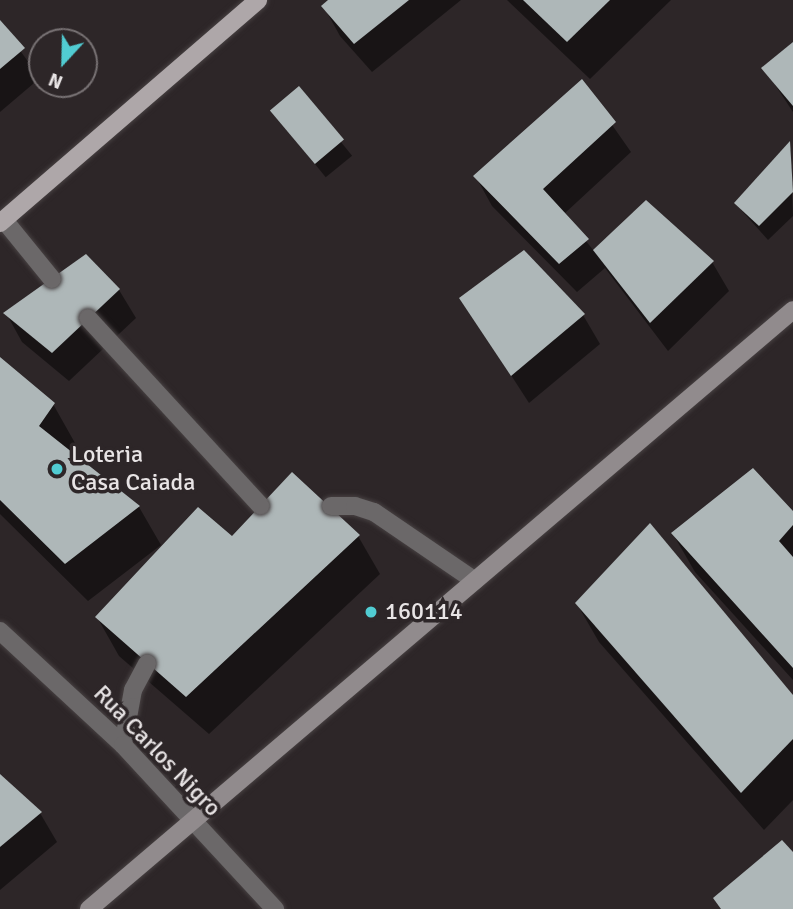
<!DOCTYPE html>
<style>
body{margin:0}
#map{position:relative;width:793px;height:909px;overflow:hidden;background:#2d2628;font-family:Signika,sans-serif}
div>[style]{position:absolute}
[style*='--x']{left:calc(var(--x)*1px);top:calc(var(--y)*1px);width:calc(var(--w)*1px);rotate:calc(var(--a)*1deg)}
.shadow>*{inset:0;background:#0007;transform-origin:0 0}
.building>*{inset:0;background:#aeb7b8;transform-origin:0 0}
.roads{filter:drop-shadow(0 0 2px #474142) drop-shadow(0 0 2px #474142)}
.service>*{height:18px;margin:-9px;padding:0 9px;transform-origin:9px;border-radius:9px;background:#6b6869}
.minor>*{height:18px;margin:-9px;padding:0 9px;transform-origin:9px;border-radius:9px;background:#6b6869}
.secondary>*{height:18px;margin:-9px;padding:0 9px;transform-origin:9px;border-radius:9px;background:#918b8d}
.primary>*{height:18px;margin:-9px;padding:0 9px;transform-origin:9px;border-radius:9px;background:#aea7a9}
.dots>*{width:19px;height:19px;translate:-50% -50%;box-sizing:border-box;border:4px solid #2d2628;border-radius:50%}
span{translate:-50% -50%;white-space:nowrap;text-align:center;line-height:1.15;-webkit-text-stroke:7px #2d2628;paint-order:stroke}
.poi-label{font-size:24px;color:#e8e4e5}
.left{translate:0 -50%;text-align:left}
.street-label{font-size:24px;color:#e8e4e5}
.north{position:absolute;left:28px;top:28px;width:70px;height:70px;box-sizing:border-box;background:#2d2628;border:2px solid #787274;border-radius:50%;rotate:202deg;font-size:19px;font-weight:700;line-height:28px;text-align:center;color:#e8e4e5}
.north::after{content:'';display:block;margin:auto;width:24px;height:32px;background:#51ccd2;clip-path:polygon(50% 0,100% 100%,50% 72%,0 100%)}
</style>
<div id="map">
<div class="shadow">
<div style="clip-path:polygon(331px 0,461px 0,372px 72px,340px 36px,324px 7px)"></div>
<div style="clip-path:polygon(507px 0,671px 0,590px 79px)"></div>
<div style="clip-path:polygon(0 23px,40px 78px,0 112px)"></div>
<div style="clip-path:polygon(793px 44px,793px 112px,764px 68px)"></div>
<div style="clip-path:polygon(582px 82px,631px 152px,564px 214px,594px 251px,646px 203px,712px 262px,729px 291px,668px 351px,605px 268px,577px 292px,492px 206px,476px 177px)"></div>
<div style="left:298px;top:89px;width:86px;height:34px;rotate:51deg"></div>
<div style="clip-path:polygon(790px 144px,793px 216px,768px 240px,736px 204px)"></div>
<div style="clip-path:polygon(119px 290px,136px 318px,69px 381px,22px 342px,6px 313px)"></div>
<div style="clip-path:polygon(462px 299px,583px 315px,600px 344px,529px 403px)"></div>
<div style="clip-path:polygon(0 359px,53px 404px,75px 443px,69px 452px,139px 507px,161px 545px,88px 601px,0 514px)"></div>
<div style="clip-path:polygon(793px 514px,793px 680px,695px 572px,673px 534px)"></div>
<div style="clip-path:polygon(358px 536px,380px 574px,209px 734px,119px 656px,97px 617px,232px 539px)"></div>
<div style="clip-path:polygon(577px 604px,793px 698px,793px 800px,764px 830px,599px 642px)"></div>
<div style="clip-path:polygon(0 776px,40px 813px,57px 842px,0 890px)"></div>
</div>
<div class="building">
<div style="clip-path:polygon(328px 0,409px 0,354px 44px,321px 6px)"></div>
<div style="clip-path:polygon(523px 0,610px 0,567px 42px)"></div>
<div style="clip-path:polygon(0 20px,25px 48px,0 69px)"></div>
<div style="clip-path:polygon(793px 42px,793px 106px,761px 68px)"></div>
<div style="clip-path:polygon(582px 79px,616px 122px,543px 189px,589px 239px,559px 264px,473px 176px)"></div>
<div style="left:299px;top:86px;width:70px;height:38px;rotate:50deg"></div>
<div style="clip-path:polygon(790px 141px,793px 192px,759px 226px,734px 203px)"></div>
<div style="clip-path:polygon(646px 200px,714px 261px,650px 323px,593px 250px)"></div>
<div style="clip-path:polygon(524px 250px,585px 314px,511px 376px,459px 298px)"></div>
<div style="clip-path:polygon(86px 254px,120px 289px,52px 353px,3px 313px)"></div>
<div style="clip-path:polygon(0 357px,55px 403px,39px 426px,140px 506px,65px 564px,0 500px)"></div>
<div style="clip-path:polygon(753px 468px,793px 511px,793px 525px,779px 541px,793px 557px,793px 668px,671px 533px)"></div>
<div style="clip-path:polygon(292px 472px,360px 535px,186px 697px,95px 617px,198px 507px,232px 536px)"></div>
<div style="clip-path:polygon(650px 523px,793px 695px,793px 739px,741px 793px,575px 603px)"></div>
<div style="clip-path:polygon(0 774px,42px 812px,0 847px)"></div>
<div style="clip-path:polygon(782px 840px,793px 852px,793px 909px,721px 909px,713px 898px)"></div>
</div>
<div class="roads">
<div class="service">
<div style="--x:4;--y:220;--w:76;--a:50.9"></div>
<div style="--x:88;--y:318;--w:255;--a:47.4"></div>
<div style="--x:331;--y:506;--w:24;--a:0"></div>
<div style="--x:355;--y:506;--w:20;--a:18"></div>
<div style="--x:374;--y:512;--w:122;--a:34.3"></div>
<div style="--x:123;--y:745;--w:56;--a:-79.7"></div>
<div style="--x:133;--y:690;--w:30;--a:-62"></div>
</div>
<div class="minor">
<div style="--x:0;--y:631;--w:168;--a:42.8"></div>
<div style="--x:123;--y:745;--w:224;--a:47.2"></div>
</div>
<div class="secondary">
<div style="--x:89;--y:909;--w:924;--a:-40.39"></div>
</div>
<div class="primary">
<div style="--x:0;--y:223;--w:341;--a:-40.8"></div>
</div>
</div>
<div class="dots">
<div style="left:57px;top:469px;background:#51ccd2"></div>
<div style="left:371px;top:612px;background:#51ccd2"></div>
</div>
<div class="poi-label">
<span class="left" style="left:71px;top:469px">Loteria<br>Casa Caiada</span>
<span class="left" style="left:385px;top:612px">160114</span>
</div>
<div class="street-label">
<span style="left:157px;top:751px;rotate:46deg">Rua Carlos Nigro</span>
</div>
<div class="north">N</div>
</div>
